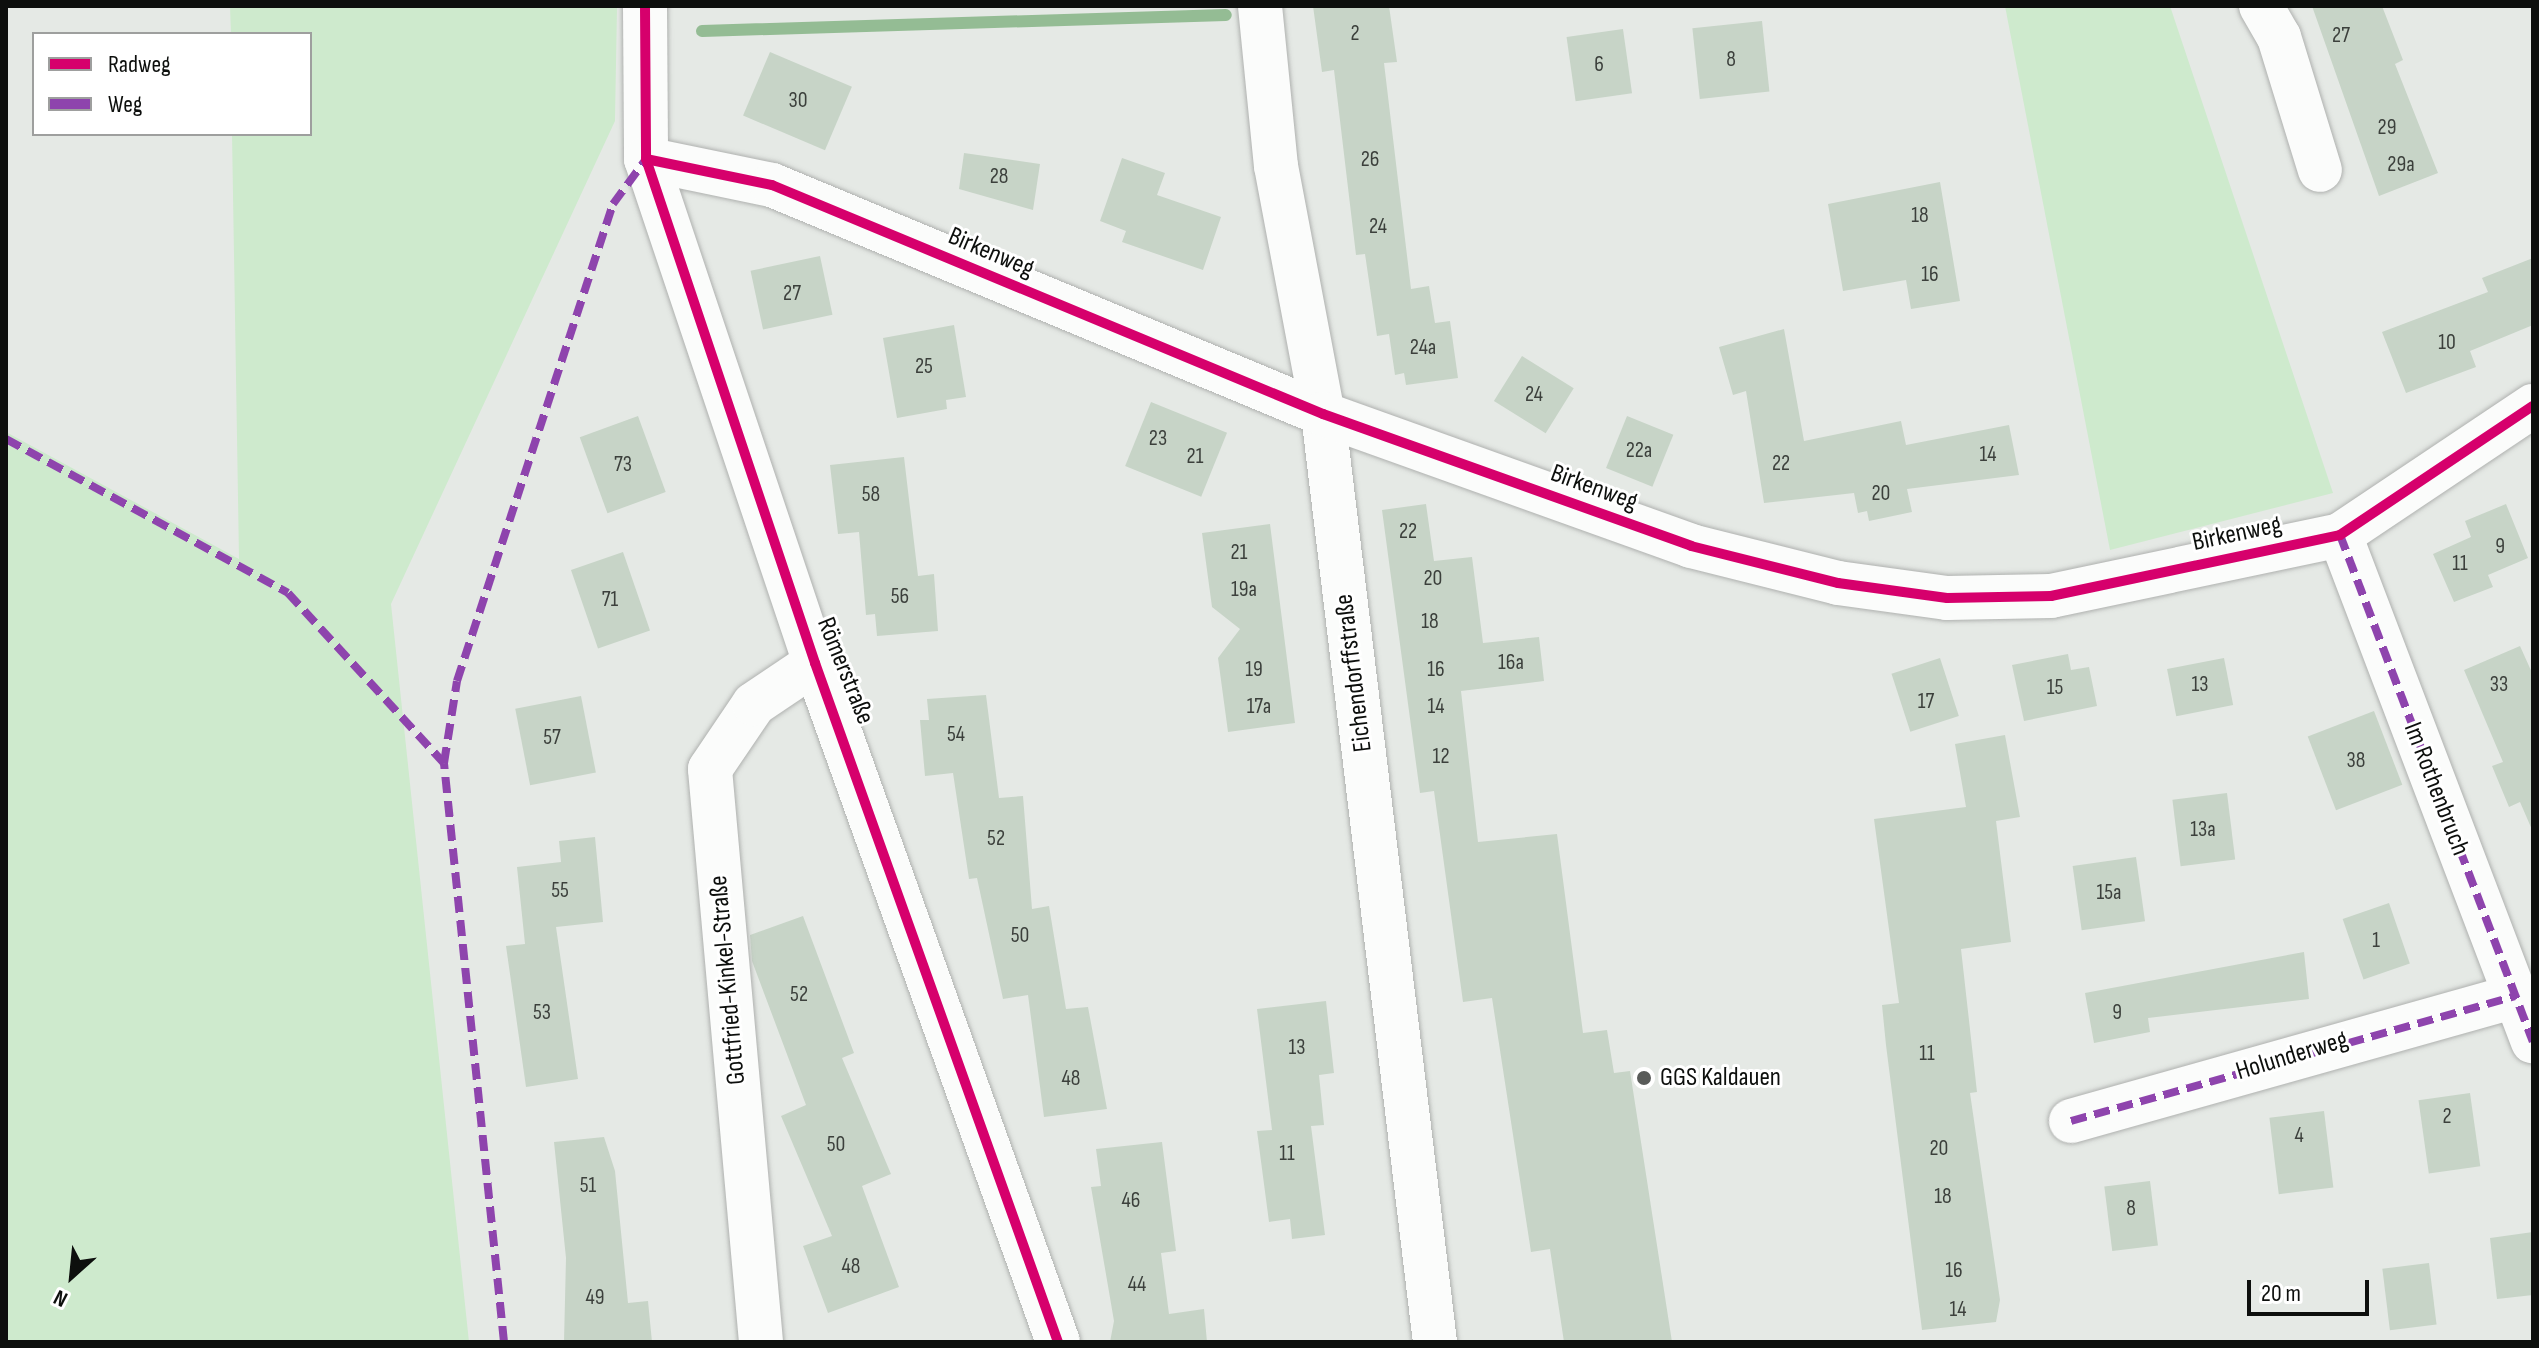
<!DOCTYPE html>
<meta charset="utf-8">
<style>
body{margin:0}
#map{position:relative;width:2539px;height:1348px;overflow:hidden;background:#e5e9e5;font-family:"Sofia Sans Condensed",sans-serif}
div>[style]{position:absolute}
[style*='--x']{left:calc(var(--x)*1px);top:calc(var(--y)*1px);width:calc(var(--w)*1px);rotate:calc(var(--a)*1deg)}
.green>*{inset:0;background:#ceeacd}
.stream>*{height:12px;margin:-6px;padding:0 6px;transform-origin:6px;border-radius:6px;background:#94bc94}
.building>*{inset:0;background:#c7d4c7;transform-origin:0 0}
.roads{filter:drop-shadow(0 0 2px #afb1af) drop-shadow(0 0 2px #afb1af)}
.street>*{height:44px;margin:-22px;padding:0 22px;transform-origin:22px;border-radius:22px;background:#fbfcfb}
.quiet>*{height:8px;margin-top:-4px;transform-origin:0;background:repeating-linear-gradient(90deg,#8e44ad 0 16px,transparent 0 24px)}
.cycleway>*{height:10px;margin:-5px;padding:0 5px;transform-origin:5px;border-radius:5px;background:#d6006c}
.dots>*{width:22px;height:22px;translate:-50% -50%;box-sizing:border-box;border:4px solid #fff;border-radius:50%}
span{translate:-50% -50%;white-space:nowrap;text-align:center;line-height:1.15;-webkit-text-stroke:6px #fff;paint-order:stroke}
.number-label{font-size:22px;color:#3c403c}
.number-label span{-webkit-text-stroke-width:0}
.street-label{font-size:26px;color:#0d0f0d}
.poi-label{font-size:26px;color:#0d0f0d}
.left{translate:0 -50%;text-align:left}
.frame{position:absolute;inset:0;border:8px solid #0d0f0d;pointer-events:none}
.legend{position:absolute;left:32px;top:32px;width:280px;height:104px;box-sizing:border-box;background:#fff;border:2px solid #9e9f9e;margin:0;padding:10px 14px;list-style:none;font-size:24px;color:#0d0f0d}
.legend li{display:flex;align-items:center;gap:16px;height:40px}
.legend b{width:40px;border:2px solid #9e9f9e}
.north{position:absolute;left:32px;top:1236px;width:80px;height:80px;-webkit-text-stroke:6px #fff;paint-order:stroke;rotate:207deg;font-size:22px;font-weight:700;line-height:32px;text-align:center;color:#0d0f0d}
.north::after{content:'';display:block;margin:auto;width:28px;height:36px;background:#0d0f0d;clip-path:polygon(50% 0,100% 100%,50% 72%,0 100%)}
.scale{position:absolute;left:2247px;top:1280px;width:122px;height:36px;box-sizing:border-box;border:4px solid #0d0f0d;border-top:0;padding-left:10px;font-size:24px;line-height:28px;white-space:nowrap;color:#0d0f0d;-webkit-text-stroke:6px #fff;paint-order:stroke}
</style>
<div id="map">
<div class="green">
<div style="clip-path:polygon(230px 6px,617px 6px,615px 121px,391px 604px,469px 1342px,6px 1342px,6px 432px,239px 559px,232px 134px,310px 134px,310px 34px,231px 34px)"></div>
<div style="clip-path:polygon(2005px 6px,2170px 6px,2333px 493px,2110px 550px)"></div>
</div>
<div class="stream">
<div style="--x:702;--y:31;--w:524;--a:-1.75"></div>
</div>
<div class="building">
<div style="clip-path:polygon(1313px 6px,1389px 6px,1397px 62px,1384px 63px,1411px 289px,1429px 286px,1435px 323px,1450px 321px,1458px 378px,1406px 385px,1404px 373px,1395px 375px,1389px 334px,1377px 336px,1365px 254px,1356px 255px,1334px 70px,1322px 72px)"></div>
<div style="clip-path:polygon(2312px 6px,2382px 6px,2403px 60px,2395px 64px,2438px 173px,2379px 196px)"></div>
<div style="left:1762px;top:21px;width:71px;height:70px;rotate:84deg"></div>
<div style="left:1623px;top:29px;width:65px;height:57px;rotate:82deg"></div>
<div style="left:770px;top:52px;width:89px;height:69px;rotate:23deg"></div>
<div style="clip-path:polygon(964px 153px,1040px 164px,1033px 210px,959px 189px)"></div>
<div style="clip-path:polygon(1122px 158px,1165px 173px,1157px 195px,1221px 217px,1203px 270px,1122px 242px,1126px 231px,1100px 221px)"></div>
<div style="clip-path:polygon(1940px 182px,1960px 301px,1911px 309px,1906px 280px,1843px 291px,1828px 204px)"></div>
<div style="left:820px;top:256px;width:60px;height:71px;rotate:78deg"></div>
<div style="clip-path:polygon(2533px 258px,2533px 325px,2470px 351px,2476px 367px,2406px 393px,2382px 332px,2488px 292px,2482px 278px)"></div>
<div style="clip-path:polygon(954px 325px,966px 397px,946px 400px,947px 409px,897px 418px,883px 338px)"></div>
<div style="clip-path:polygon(1784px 329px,1804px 441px,1901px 421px,1906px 445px,2009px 425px,2019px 475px,1907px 489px,1912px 512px,1869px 521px,1867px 511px,1858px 513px,1854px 493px,1764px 503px,1746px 391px,1733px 395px,1719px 347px)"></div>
<div style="left:1522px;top:356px;width:61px;height:53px;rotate:32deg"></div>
<div style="left:1151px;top:402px;width:82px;height:69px;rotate:22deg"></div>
<div style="left:638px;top:416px;width:81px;height:62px;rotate:70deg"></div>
<div style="left:1627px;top:416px;width:50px;height:56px;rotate:22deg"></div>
<div style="clip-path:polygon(904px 457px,918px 576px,934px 574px,938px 631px,877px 636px,875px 614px,866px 615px,859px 532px,838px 534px,830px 465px)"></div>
<div style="clip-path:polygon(1426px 504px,1434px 561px,1472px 557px,1483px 643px,1539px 637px,1544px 681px,1461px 691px,1478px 842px,1557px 834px,1583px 1033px,1607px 1030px,1614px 1073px,1630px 1071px,1672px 1342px,1564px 1342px,1550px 1249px,1531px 1252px,1492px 998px,1463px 1002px,1434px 791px,1420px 793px,1382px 510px)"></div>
<div style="clip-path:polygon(2506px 504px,2528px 558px,2488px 575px,2493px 587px,2454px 602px,2433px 554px,2471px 537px,2465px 521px)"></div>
<div style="clip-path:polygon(1270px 524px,1295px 723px,1228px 732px,1218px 658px,1240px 629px,1212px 607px,1202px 533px)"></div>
<div style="left:623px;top:552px;width:83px;height:55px;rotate:71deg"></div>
<div style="clip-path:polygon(2520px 646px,2533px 675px,2533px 832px,2520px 802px,2509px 807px,2492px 766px,2503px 762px,2464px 670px)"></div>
<div style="clip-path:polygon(2068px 654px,2071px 670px,2089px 667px,2097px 706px,2024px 721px,2012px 665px)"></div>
<div style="left:1940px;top:658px;width:61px;height:51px;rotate:72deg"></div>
<div style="left:2224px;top:658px;width:48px;height:58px;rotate:79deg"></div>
<div style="clip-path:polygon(986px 695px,999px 798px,1023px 796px,1032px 909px,1049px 906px,1066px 1009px,1088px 1007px,1107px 1109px,1044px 1117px,1028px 995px,1003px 999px,977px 878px,969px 879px,953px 773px,925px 776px,920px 720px,929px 720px,927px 699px)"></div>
<div style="left:581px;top:696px;width:78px;height:67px;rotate:79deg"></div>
<div style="left:2374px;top:711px;width:79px;height:71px;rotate:69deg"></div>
<div style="clip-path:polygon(2005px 735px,2020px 817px,1996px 821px,2011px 942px,1961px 949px,1977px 1092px,1970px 1093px,2000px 1300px,1996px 1322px,1922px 1330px,1886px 1045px,1882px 1005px,1899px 1003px,1874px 819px,1966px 807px,1955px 744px)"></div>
<div style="left:2227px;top:793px;width:67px;height:55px;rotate:83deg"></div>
<div style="clip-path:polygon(595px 837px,603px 922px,556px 927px,578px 1079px,526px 1087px,506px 946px,525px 944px,517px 867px,561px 862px,559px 841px)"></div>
<div style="left:2136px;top:857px;width:65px;height:64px;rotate:82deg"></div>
<div style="left:2389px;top:903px;width:64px;height:49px;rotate:71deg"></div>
<div style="clip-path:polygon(803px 916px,854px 1053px,842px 1058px,891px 1174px,862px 1186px,899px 1287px,828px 1313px,803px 1246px,832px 1236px,781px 1116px,806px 1105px,752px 961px,750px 935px)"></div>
<div style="clip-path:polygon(2304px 952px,2309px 999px,2148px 1018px,2150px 1032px,2094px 1043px,2085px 993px)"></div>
<div style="clip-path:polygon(1326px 1001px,1334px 1073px,1319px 1075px,1324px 1125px,1311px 1126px,1325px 1235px,1292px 1239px,1290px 1219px,1269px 1222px,1257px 1131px,1272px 1130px,1257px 1009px)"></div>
<div style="left:2470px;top:1093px;width:74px;height:52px;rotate:82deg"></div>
<div style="left:2324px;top:1111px;width:77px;height:55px;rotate:83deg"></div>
<div style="clip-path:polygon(604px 1137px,615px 1171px,628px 1303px,648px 1301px,652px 1342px,564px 1342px,566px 1258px,554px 1142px)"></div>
<div style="clip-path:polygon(1162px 1142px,1176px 1251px,1161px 1253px,1169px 1314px,1204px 1309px,1207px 1342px,1110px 1342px,1114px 1321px,1091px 1187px,1101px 1186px,1096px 1149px)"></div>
<div style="left:2150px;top:1181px;width:65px;height:46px;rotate:83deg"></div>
<div style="clip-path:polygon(2533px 1232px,2533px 1295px,2497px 1299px,2490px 1238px)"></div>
<div style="left:2429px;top:1263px;width:62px;height:47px;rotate:83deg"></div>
</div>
<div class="roads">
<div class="street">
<div style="--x:645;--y:6;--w:153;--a:89.6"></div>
<div style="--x:646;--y:159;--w:532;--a:71.46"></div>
<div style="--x:815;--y:663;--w:721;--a:70.31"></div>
<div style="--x:1260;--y:6;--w:161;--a:84.3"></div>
<div style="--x:1276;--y:166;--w:252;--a:79.3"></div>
<div style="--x:1323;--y:414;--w:935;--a:83.12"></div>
<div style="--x:2261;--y:6;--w:36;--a:60"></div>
<div style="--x:2279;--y:37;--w:139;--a:72.9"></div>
<div style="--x:646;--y:159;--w:129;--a:11.7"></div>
<div style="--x:772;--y:185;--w:597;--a:22.57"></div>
<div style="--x:1323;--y:414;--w:391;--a:19.7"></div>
<div style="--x:1691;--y:546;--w:152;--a:14.1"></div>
<div style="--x:1838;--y:583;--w:110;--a:7.8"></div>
<div style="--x:1947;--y:598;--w:104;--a:-1.1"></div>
<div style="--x:2051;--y:596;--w:295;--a:-11.9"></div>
<div style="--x:2340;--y:535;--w:232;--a:-33.8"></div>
<div style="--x:2340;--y:535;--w:542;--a:69.16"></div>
<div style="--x:2071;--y:1121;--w:461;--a:-15.7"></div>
<div style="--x:761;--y:1342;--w:575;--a:-95.09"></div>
<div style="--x:710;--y:769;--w:78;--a:-55.9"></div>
<div style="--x:754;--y:704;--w:73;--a:-33.9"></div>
</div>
</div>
<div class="quiet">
<div style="--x:6;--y:439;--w:321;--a:28.6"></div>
<div style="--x:288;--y:593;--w:231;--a:47.5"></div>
<div style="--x:2340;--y:535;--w:542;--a:69.16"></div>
<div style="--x:2071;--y:1121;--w:461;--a:-15.7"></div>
<div style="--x:504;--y:1342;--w:582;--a:-95.92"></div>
<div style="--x:444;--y:763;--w:83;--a:-81"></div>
<div style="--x:457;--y:681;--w:502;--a:-71.89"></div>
<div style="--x:613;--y:204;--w:56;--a:-53.7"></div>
</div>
<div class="cycleway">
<div style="--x:645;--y:6;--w:153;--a:89.6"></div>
<div style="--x:646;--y:159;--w:532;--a:71.46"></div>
<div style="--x:815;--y:663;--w:721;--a:70.31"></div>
<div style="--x:646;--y:159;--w:129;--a:11.7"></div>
<div style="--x:772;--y:185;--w:597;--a:22.57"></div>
<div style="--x:1323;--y:414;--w:391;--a:19.7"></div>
<div style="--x:1691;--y:546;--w:152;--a:14.1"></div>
<div style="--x:1838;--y:583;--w:110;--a:7.8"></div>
<div style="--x:1947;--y:598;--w:104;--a:-1.1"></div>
<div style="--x:2051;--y:596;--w:295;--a:-11.9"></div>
<div style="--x:2340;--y:535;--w:232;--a:-33.8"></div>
</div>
<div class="dots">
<div style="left:1644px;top:1078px;background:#595b59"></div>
</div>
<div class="number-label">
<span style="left:1355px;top:34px">2</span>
<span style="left:2341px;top:36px">27</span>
<span style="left:1731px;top:60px">8</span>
<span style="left:1599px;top:65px">6</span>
<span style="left:798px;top:101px">30</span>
<span style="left:2387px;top:128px">29</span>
<span style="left:1370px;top:160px">26</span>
<span style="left:2401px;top:165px">29a</span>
<span style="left:999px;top:177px">28</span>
<span style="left:1920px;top:216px">18</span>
<span style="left:1378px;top:227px">24</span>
<span style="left:1930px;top:275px">16</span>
<span style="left:792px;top:294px">27</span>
<span style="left:2447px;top:343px">10</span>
<span style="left:1423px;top:348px">24a</span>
<span style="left:924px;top:367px">25</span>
<span style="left:1534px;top:395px">24</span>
<span style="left:1158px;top:439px">23</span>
<span style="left:1639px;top:451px">22a</span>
<span style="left:1988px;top:455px">14</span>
<span style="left:1195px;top:457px">21</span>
<span style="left:1781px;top:464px">22</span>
<span style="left:623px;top:465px">73</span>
<span style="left:1881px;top:494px">20</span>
<span style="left:871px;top:495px">58</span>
<span style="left:1408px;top:532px">22</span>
<span style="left:2500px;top:547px">9</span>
<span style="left:1239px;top:553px">21</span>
<span style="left:2460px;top:564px">11</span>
<span style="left:1433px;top:579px">20</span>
<span style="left:1244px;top:590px">19a</span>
<span style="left:900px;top:597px">56</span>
<span style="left:610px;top:600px">71</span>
<span style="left:1430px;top:622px">18</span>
<span style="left:1511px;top:663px">16a</span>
<span style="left:1254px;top:670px">19</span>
<span style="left:1436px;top:670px">16</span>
<span style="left:2200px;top:685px">13</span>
<span style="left:2499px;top:685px">33</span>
<span style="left:2055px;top:688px">15</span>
<span style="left:1926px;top:702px">17</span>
<span style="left:1259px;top:707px">17a</span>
<span style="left:1436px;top:707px">14</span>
<span style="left:956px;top:735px">54</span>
<span style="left:552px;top:738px">57</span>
<span style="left:1441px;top:757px">12</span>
<span style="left:2356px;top:761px">38</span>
<span style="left:2203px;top:830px">13a</span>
<span style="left:996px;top:839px">52</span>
<span style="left:560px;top:891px">55</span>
<span style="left:2109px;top:893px">15a</span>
<span style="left:1020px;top:936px">50</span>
<span style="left:2376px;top:941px">1</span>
<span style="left:799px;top:995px">52</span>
<span style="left:542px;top:1013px">53</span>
<span style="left:2117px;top:1013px">9</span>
<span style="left:1297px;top:1048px">13</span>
<span style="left:1927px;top:1054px">11</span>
<span style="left:1071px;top:1079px">48</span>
<span style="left:2447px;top:1117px">2</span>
<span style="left:2299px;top:1136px">4</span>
<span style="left:836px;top:1145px">50</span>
<span style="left:1939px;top:1149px">20</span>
<span style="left:1287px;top:1154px">11</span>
<span style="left:588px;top:1186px">51</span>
<span style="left:1943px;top:1197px">18</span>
<span style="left:1131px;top:1201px">46</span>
<span style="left:2131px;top:1209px">8</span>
<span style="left:851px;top:1267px">48</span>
<span style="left:1954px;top:1271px">16</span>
<span style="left:1137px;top:1285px">44</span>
<span style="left:595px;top:1298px">49</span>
<span style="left:1958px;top:1310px">14</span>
</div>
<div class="street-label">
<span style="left:991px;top:253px;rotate:23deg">Birkenweg</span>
<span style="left:1594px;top:488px;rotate:20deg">Birkenweg</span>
<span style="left:2237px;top:534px;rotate:-12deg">Birkenweg</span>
<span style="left:845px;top:671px;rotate:68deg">Römerstraße</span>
<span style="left:1354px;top:673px;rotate:-97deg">Eichendorffstraße</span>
<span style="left:2436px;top:789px;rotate:69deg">Im Rothenbruch</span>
<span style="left:728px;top:980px;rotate:-95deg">Gottfried-Kinkel-Straße</span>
<span style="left:2292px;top:1056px;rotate:-17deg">Holunderweg</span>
</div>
<div class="poi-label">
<span class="left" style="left:1660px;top:1078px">GGS Kaldauen</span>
</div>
<div class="frame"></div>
<ul class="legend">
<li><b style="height:10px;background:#d6006c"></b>Radweg</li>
<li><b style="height:10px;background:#8e44ad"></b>Weg</li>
</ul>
<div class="north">N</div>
<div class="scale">20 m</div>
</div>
